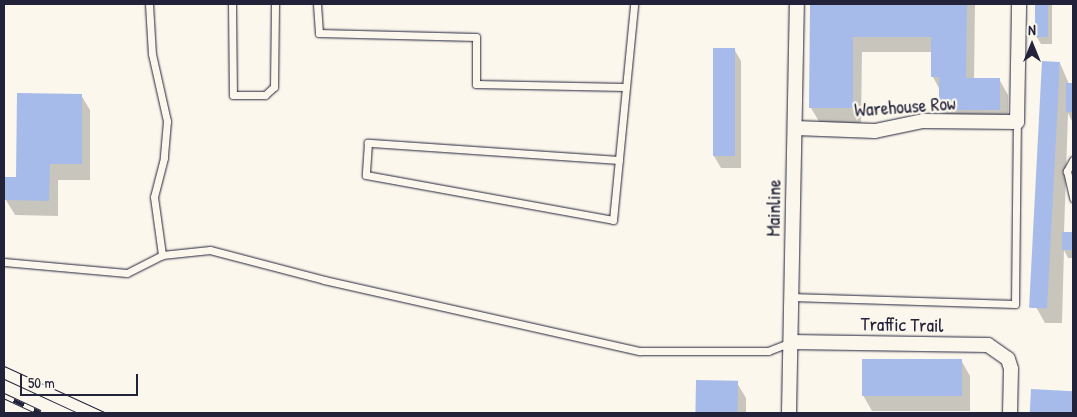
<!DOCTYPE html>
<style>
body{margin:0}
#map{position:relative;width:1077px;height:417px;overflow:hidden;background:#fbf7ec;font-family:"Patrick Hand",sans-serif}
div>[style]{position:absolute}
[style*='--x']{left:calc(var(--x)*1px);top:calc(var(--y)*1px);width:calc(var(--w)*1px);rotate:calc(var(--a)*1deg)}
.shadow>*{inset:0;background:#0003;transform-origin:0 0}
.building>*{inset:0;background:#a7bbea;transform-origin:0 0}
.roads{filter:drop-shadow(0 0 1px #22223b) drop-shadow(0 0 1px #22223b)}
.service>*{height:7px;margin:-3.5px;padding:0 3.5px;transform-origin:3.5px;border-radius:3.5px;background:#fbf7ec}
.minor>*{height:14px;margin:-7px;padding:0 7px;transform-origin:7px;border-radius:7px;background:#fbf7ec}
.tram>*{height:1px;margin:-0.5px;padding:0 0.5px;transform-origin:0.5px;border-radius:0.5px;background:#22223b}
.rail>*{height:5.5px;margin-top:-2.75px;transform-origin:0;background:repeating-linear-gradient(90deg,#fbf7ec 0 11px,#22223b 0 22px);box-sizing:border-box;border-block:1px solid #22223b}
span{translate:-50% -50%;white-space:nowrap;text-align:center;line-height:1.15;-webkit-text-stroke:4.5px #fbf7ec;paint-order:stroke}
.street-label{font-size:19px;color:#22223b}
.frame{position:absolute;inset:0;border:5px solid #22223b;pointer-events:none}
.north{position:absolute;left:1007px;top:20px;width:50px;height:50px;-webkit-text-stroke:4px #fbf7ec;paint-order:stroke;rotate:0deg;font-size:14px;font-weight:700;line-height:20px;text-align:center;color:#22223b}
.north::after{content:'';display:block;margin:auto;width:18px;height:22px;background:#22223b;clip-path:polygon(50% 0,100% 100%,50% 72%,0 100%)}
.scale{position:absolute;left:20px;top:374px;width:118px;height:22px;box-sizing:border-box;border:2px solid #22223b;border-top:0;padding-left:6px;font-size:15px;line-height:18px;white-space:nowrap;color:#22223b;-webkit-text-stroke:4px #fbf7ec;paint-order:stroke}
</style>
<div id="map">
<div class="shadow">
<div style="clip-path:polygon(811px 4px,975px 4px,974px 79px,999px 79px,1008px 95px,1008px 125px,949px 125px,940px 109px,940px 90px,933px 77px,933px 52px,862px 52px,861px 123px,820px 123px,811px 108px)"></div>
<div style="clip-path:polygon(1036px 4px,1052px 4px,1052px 44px,1041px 44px,1036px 36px)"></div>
<div style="clip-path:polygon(734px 49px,741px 61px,741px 168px,721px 168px,714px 156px)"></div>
<div style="clip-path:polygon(1060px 63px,1069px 84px,1073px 84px,1073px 123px,1068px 113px,1064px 233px,1073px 233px,1073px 258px,1068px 258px,1064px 250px,1062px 323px,1045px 323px,1036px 307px)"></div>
<div style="clip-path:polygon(81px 95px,90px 110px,90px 180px,58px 180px,58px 216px,15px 215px,6px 200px,17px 179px)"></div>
<div style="clip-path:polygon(961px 360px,970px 376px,970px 411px,872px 411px,863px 395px)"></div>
<div style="clip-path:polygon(697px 381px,737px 383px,746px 398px,746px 413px,696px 413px)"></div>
<div style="left:1032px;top:391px;width:41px;height:22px;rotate:1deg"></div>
</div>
<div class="building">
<div style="clip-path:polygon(810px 4px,967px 4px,966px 78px,1000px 78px,1000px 110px,939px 110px,939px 77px,931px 77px,931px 37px,853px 37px,853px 108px,809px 108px)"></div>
<div style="left:1035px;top:4px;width:13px;height:33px"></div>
<div style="left:713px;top:48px;width:22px;height:108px"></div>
<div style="left:1042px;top:61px;width:18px;height:247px;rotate:3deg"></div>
<div style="left:1066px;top:83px;width:7px;height:29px"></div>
<div style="clip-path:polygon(17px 93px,82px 94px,82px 164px,50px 164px,49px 201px,5px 200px,5px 177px,16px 177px)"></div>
<div style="left:1062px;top:232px;width:11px;height:18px"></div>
<div style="left:862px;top:359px;width:100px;height:37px"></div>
<div style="left:696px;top:380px;width:42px;height:33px;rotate:1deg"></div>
<div style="left:1031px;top:389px;width:42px;height:23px;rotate:3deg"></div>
</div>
<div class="roads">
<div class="service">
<div style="--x:149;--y:4;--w:50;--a:86.6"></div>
<div style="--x:152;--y:54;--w:69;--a:77.4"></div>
<div style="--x:167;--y:121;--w:37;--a:95"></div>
<div style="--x:164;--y:158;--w:40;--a:104.4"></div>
<div style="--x:154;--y:197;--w:59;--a:82.1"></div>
<div style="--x:232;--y:4;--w:91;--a:89.4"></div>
<div style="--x:233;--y:95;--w:32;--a:0"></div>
<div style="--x:265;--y:95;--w:12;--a:-42"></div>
<div style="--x:274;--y:87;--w:83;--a:-89.3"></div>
<div style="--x:317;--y:4;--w:29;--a:86"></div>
<div style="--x:319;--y:33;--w:157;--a:1.5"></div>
<div style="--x:476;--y:37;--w:47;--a:90"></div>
<div style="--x:476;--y:84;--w:149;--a:1.2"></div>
<div style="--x:619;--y:160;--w:252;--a:-176.1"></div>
<div style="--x:368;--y:143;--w:32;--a:94"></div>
<div style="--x:366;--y:175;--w:251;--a:10.3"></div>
<div style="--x:613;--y:220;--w:217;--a:-84.4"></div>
<div style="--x:1073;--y:160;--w:13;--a:119"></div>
<div style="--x:1067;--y:171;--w:28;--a:77"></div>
<div style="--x:4;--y:262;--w:123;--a:5.1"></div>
<div style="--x:127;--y:273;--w:39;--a:-27"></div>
<div style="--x:162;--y:255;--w:48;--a:-5.9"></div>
<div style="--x:210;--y:250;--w:118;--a:14.7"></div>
<div style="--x:324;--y:280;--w:324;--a:12.7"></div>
<div style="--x:640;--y:351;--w:128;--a:0"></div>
<div style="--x:768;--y:351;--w:25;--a:-21"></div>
<div style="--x:791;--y:297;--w:224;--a:1.8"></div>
<div style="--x:1015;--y:304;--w:182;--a:-89.4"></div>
</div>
<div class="minor">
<div style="--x:795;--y:128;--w:80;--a:2.1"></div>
<div style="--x:875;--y:131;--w:49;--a:-11.8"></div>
<div style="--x:923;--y:121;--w:94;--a:0.6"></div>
<div style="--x:1017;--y:122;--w:118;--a:-89"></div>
<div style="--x:791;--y:342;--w:197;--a:0.9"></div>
<div style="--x:988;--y:345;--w:24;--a:35"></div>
<div style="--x:1008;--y:359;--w:10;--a:73"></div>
<div style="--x:1011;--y:369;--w:44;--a:91.3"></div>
<div style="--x:789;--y:413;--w:409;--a:-88.9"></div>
</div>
</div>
<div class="tram">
<div style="--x:4;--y:366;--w:112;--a:24.7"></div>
<div style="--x:4;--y:379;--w:81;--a:24.7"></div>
</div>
<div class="rail">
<div style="--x:4;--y:396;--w:40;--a:25"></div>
</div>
<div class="street-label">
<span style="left:905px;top:107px;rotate:-4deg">Warehouse Row</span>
<span style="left:774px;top:208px;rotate:-89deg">Mainline</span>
<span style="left:902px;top:325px;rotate:1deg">Traffic Trail</span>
</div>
<div class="frame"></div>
<div class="north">N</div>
<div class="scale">50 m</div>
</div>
